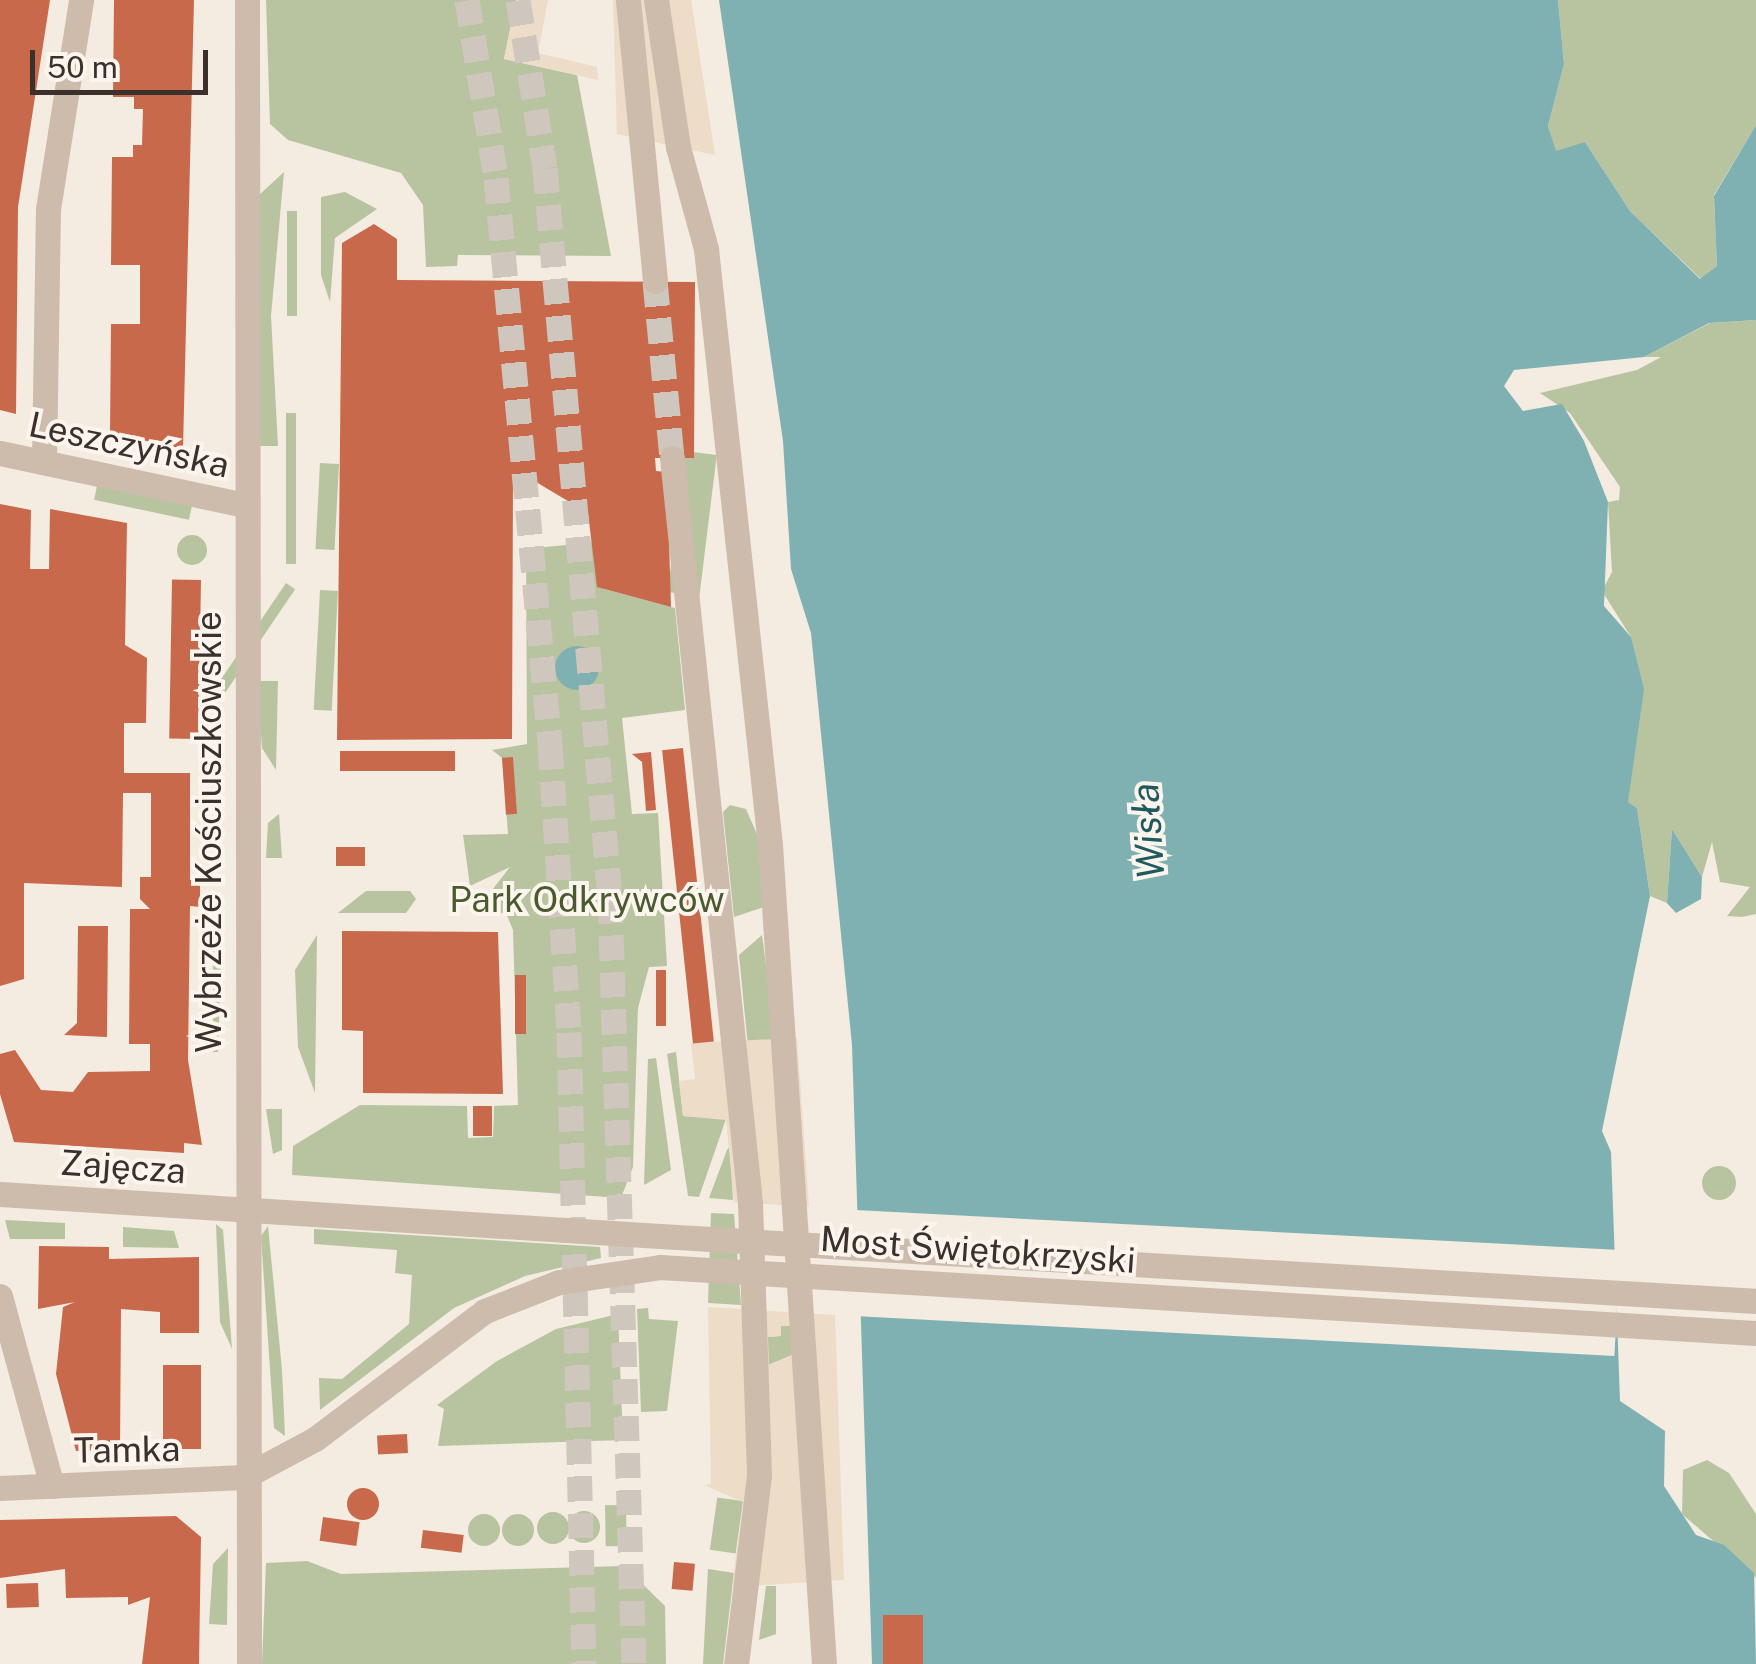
<!DOCTYPE html>
<meta charset="utf-8">
<style>
body{margin:0}
#map{position:relative;width:1756px;height:1664px;overflow:hidden;background:#f4ebe1;font-family:"Public Sans",sans-serif}
div>[style]{position:absolute}
[style*='--x']{left:calc(var(--x)*1px);top:calc(var(--y)*1px);width:calc(var(--w)*1px);rotate:calc(var(--a)*1deg)}
.green>*{inset:0;background:#b8c4a0;transform-origin:0 0}
.round{border-radius:50%}
.plaza>*{inset:0;background:#ecdcc8}
.water>*{inset:0;background:#7fb0b2}
.pier>*{inset:0;background:#f4ebe1;transform-origin:0 0}
.building>*{inset:0;background:#c8694b;transform-origin:0 0}
.minor-tunnel>*{height:25px;margin-top:-12.5px;transform-origin:0;background:repeating-linear-gradient(90deg,#cfc6bd 0 25px,transparent 0 37px)}
.major-tunnel>*{height:25px;margin-top:-12.5px;transform-origin:0;background:repeating-linear-gradient(90deg,#cfc6bd 0 25px,transparent 0 37px)}
.minor>*{height:25px;margin:-12.5px;padding:0 12.5px;transform-origin:12.5px;border-radius:12.5px;background:#cdbbac}
.minor-bridge>*{height:25px;margin:-12.5px;padding:0 12.5px;transform-origin:12.5px;border-radius:12.5px;background:#cdbbac}
span{translate:-50% -50%;white-space:nowrap;text-align:center;line-height:1.15;-webkit-text-stroke:8px #fbf5ee;paint-order:stroke}
.street-label{font-size:35px;color:#3b302b}
.park-label{font-size:35px;color:#4a5a2e}
.water-label{font-size:38px;color:#1f5a5e;font-style:italic}
.scale{position:absolute;left:30px;top:50px;width:178px;height:45px;box-sizing:border-box;border:5px solid #3b302b;border-top:0;padding-left:12px;font-size:30px;line-height:35px;white-space:nowrap;color:#3b302b;-webkit-text-stroke:8px #fbf5ee;paint-order:stroke}
</style>
<div id="map">
<div class="green">
<div style="clip-path:polygon(266px 0,516px 0,504px 59px,577px 75px,611px 256px,458px 255px,457px 266px,426px 267px,423px 205px,401px 173px,288px 140px,270px 124px)"></div>
<div style="clip-path:polygon(1558px 0,1756px 0,1756px 125px,1714px 195px,1717px 266px,1701px 279px,1630px 211px,1585px 142px,1556px 153px,1548px 126px,1564px 64px)"></div>
<div style="clip-path:polygon(284px 172px,271px 316px,278px 446px,257px 446px,259px 195px)"></div>
<div style="clip-path:polygon(345px 192px,377px 209px,335px 238px,330px 302px,321px 275px,321px 197px)"></div>
<div style="left:287px;top:211px;width:10px;height:105px"></div>
<div style="clip-path:polygon(1756px 320px,1756px 914px,1742px 917px,1727px 916px,1750px 887px,1720px 882px,1712px 842px,1702px 877px,1672px 829px,1667px 903px,1650px 896px,1637px 808px,1628px 802px,1631px 637px,1602px 591px,1612px 572px,1608px 502px,1619px 500px,1620px 487px,1570px 413px,1540px 393px,1637px 370px,1661px 357px,1644px 357px,1710px 323px)"></div>
<div style="left:286px;top:413px;width:10px;height:151px"></div>
<div style="left:685px;top:451px;width:32px;height:142px;rotate:7deg"></div>
<div style="left:320px;top:463px;width:19px;height:86px;rotate:3deg"></div>
<div style="left:97px;top:486px;width:97px;height:14px;rotate:12deg"></div>
<div class="round" style="left:177px;top:535px;width:30px;height:30px"></div>
<div style="clip-path:polygon(595px 542px,604px 589px,675px 608px,685px 710px,622px 718px,632px 814px,658px 813px,667px 966px,649px 967px,638px 1008px,633px 1167px,621px 1198px,292px 1175px,293px 1146px,360px 1105px,467px 1106px,468px 1138px,493px 1137px,494px 1106px,518px 1105px,513px 930px,506px 913px,475px 913px,473px 895px,492px 890px,510px 867px,470px 886px,463px 835px,508px 834px,502px 758px,492px 750px,527px 744px,526px 549px)"></div>
<div style="left:286px;top:583px;width:11px;height:138px;rotate:34deg"></div>
<div style="left:320px;top:590px;width:18px;height:120px;rotate:3deg"></div>
<div style="clip-path:polygon(257px 681px,278px 681px,276px 770px,262px 748px)"></div>
<div style="clip-path:polygon(730px 805px,746px 809px,760px 841px,764px 907px,734px 917px,723px 812px)"></div>
<div style="clip-path:polygon(279px 814px,282px 858px,266px 858px,268px 823px)"></div>
<div style="clip-path:polygon(366px 891px,410px 891px,416px 899px,406px 913px,338px 913px)"></div>
<div style="clip-path:polygon(213px 928px,222px 928px,218px 1052px,213px 1052px)"></div>
<div style="clip-path:polygon(317px 935px,315px 1093px,298px 1047px,295px 970px)"></div>
<div style="clip-path:polygon(762px 935px,776px 1040px,748px 1047px,739px 955px)"></div>
<div style="clip-path:polygon(676px 1052px,683px 1116px,726px 1119px,699px 1197px,688px 1196px,667px 1054px)"></div>
<div style="clip-path:polygon(656px 1058px,671px 1170px,644px 1185px,648px 1059px)"></div>
<div style="clip-path:polygon(266px 1109px,282px 1109px,282px 1150px,273px 1154px)"></div>
<div style="clip-path:polygon(730px 1146px,733px 1200px,709px 1198px,727px 1150px)"></div>
<div class="round" style="left:1702px;top:1166px;width:34px;height:34px"></div>
<div style="clip-path:polygon(711px 1213px,734px 1214px,741px 1305px,708px 1303px)"></div>
<div style="clip-path:polygon(5px 1220px,65px 1223px,65px 1239px,10px 1239px)"></div>
<div style="clip-path:polygon(216px 1224px,223px 1230px,232px 1349px,220px 1322px)"></div>
<div style="clip-path:polygon(268px 1226px,282px 1370px,285px 1436px,274px 1428px,261px 1236px)"></div>
<div style="clip-path:polygon(123px 1227px,174px 1231px,179px 1248px,123px 1247px)"></div>
<div style="clip-path:polygon(314px 1229px,600px 1247px,601px 1258px,525px 1276px,454px 1308px,320px 1410px,319px 1378px,342px 1379px,409px 1324px,412px 1275px,395px 1273px,397px 1250px,314px 1244px)"></div>
<div style="clip-path:polygon(648px 1308px,649px 1319px,678px 1321px,667px 1411px,641px 1412px,637px 1309px)"></div>
<div style="clip-path:polygon(618px 1314px,623px 1440px,438px 1446px,444px 1409px,437px 1405px,497px 1361px,556px 1329px)"></div>
<div style="clip-path:polygon(781px 1326px,791px 1326px,792px 1355px,768px 1365px,768px 1337px,780px 1336px)"></div>
<div style="clip-path:polygon(1707px 1460px,1729px 1473px,1756px 1514px,1756px 1578px,1682px 1514px,1683px 1470px)"></div>
<div style="left:743px;top:1501px;width:53px;height:26px;rotate:98deg"></div>
<div style="left:626px;top:1505px;width:41px;height:21px;rotate:89deg"></div>
<div class="round" style="left:568px;top:1511px;width:32px;height:32px"></div>
<div class="round" style="left:537px;top:1512px;width:32px;height:32px"></div>
<div class="round" style="left:468px;top:1514px;width:32px;height:32px"></div>
<div class="round" style="left:502px;top:1514px;width:32px;height:32px"></div>
<div style="clip-path:polygon(228px 1548px,227px 1625px,209px 1624px,213px 1564px)"></div>
<div style="clip-path:polygon(307px 1561px,341px 1574px,624px 1566px,665px 1606px,666px 1664px,262px 1664px,266px 1563px)"></div>
<div style="clip-path:polygon(708px 1569px,734px 1573px,723px 1664px,703px 1664px)"></div>
<div style="clip-path:polygon(766px 1586px,776px 1586px,776px 1634px,759px 1640px)"></div>
</div>
<div class="plaza">
<div style="clip-path:polygon(516px 0,548px 0,538px 53px,597px 67px,598px 80px,504px 59px)"></div>
<div style="clip-path:polygon(613px 0,691px 0,715px 155px,617px 134px)"></div>
<div style="clip-path:polygon(797px 1038px,809px 1207px,734px 1202px,726px 1120px,683px 1116px,679px 1081px,695px 1079px,691px 1043px)"></div>
<div style="clip-path:polygon(evenodd,708px 1307px,835px 1315px,844px 1580px,732px 1587px,743px 1502px,704px 1485px,711px 1484px,708px 1307px,781px 1326px,791px 1326px,792px 1355px,769px 1365px,768px 1337px,781px 1336px,781px 1326px)"></div>
</div>
<div class="water">
<div style="clip-path:polygon(719px 0,1558px 0,1564px 64px,1548px 126px,1556px 151px,1585px 142px,1630px 211px,1700px 279px,1717px 266px,1714px 196px,1756px 125px,1756px 320px,1709px 323px,1644px 357px,1514px 370px,1504px 386px,1523px 411px,1562px 404px,1584px 441px,1608px 502px,1604px 606px,1631px 637px,1644px 689px,1628px 802px,1637px 808px,1650px 896px,1602px 1131px,1611px 1152px,1620px 1401px,1665px 1431px,1664px 1486px,1696px 1535px,1724px 1545px,1754px 1573px,1756px 1664px,872px 1664px,852px 1045px,811px 633px,791px 569px,783px 441px)"></div>
<div class="round" style="left:555px;top:646px;width:44px;height:44px"></div>
<div style="clip-path:polygon(1672px 829px,1702px 877px,1701px 899px,1676px 913px,1667px 903px)"></div>
</div>
<div class="pier">
<div style="left:856px;top:1210px;width:765px;height:106px;rotate:3deg"></div>
</div>
<div class="building">
<div style="clip-path:polygon(0 0,50px 0,18px 207px,16px 414px,0 410px)"></div>
<div style="clip-path:polygon(114px 0,194px 0,183px 449px,110px 433px,111px 324px,140px 324px,140px 265px,111px 265px,112px 157px,133px 157px,133px 145px,142px 145px,143px 109px,134px 109px,134px 97px,113px 97px)"></div>
<div style="clip-path:polygon(374px 224px,397px 239px,397px 280px,695px 282px,694px 458px,655px 458px,656px 471px,667px 472px,671px 607px,597px 587px,588px 513px,531px 479px,513px 480px,512px 739px,337px 740px,342px 243px)"></div>
<div style="clip-path:polygon(0 504px,31px 510px,30px 569px,49px 569px,50px 509px,127px 523px,125px 645px,147px 658px,146px 723px,124px 723px,124px 773px,190px 773px,190px 880px,200px 880px,200px 907px,190px 906px,188px 1060px,202px 1145px,184px 1143px,184px 1153px,14px 1142px,0 1094px,0 1054px,15px 1050px,41px 1090px,73px 1092px,88px 1072px,150px 1071px,150px 1044px,129px 1044px,130px 909px,150px 909px,140px 899px,140px 877px,151px 877px,151px 793px,123px 793px,122px 887px,24px 883px,24px 979px,0 986px)"></div>
<div style="left:201px;top:580px;width:159px;height:29px;rotate:91deg"></div>
<div style="left:683px;top:748px;width:295px;height:21px;rotate:84deg"></div>
<div style="left:340px;top:751px;width:115px;height:20px"></div>
<div style="clip-path:polygon(651px 752px,656px 810px,646px 811px,642px 762px,632px 754px)"></div>
<div style="left:513px;top:757px;width:57px;height:11px;rotate:86deg"></div>
<div style="left:336px;top:847px;width:29px;height:19px"></div>
<div style="clip-path:polygon(78px 926px,108px 926px,107px 1037px,64px 1035px,77px 1023px)"></div>
<div style="clip-path:polygon(342px 931px,498px 932px,503px 1094px,363px 1093px,363px 1031px,342px 1030px)"></div>
<div style="left:656px;top:970px;width:10px;height:56px"></div>
<div style="left:515px;top:975px;width:11px;height:59px"></div>
<div style="left:473px;top:1106px;width:19px;height:30px"></div>
<div style="clip-path:polygon(39px 1246px,109px 1247px,109px 1259px,199px 1257px,199px 1333px,160px 1333px,160px 1312px,121px 1309px,120px 1450px,76px 1451px,56px 1374px,63px 1307px,75px 1302px,38px 1309px)"></div>
<div style="left:163px;top:1365px;width:38px;height:84px"></div>
<div style="left:407px;top:1434px;width:19px;height:30px;rotate:87deg"></div>
<div class="round" style="left:347px;top:1488px;width:32px;height:32px"></div>
<div style="clip-path:polygon(176px 1516px,201px 1537px,199px 1664px,142px 1664px,150px 1597px,128px 1605px,128px 1597px,66px 1598px,65px 1569px,0 1578px,0 1520px)"></div>
<div style="left:323px;top:1517px;width:37px;height:24px;rotate:8deg"></div>
<div style="left:423px;top:1530px;width:41px;height:18px;rotate:7deg"></div>
<div style="left:674px;top:1562px;width:21px;height:27px;rotate:5deg"></div>
<div style="left:38px;top:1583px;width:24px;height:32px;rotate:88deg"></div>
<div style="left:883px;top:1615px;width:40px;height:49px"></div>
</div>
<div class="minor-tunnel">
<div style="--x:655;--y:281;--w:178;--a:84.5"></div>
</div>
<div class="major-tunnel">
<div style="--x:467;--y:0;--w:180;--a:80.7"></div>
<div style="--x:496;--y:178;--w:569;--a:84.55"></div>
<div style="--x:550;--y:744;--w:289;--a:86.2"></div>
<div style="--x:569;--y:1032;--w:632;--a:88.64"></div>
<div style="--x:518;--y:0;--w:170;--a:80.9"></div>
<div style="--x:545;--y:168;--w:733;--a:84.91"></div>
<div style="--x:610;--y:898;--w:766;--a:88.21"></div>
</div>
<div class="minor">
<div style="--x:247;--y:0;--w:1664;--a:89.93"></div>
<div style="--x:628;--y:0;--w:282;--a:84.5"></div>
<div style="--x:656;--y:0;--w:149;--a:81.5"></div>
<div style="--x:678;--y:147;--w:106;--a:74.6"></div>
<div style="--x:706;--y:249;--w:599;--a:83.87"></div>
<div style="--x:770;--y:845;--w:821;--a:86.23"></div>
<div style="--x:0;--y:453;--w:249;--a:12"></div>
<div style="--x:672;--y:458;--w:749;--a:84.02"></div>
<div style="--x:750;--y:1203;--w:272;--a:88.1"></div>
<div style="--x:759;--y:1475;--w:190;--a:96.9"></div>
<div style="--x:44;--y:462;--w:253;--a:-89.1"></div>
<div style="--x:48;--y:209;--w:212;--a:-81"></div>
<div style="--x:0;--y:1194;--w:661;--a:3.64"></div>
<div style="--x:0;--y:1296;--w:197;--a:74.7"></div>
<div style="--x:0;--y:1488;--w:244;--a:-2.6"></div>
<div style="--x:244;--y:1477;--w:81;--a:-28.2"></div>
<div style="--x:315;--y:1439;--w:213;--a:-37"></div>
<div style="--x:485;--y:1311;--w:79;--a:-21.4"></div>
<div style="--x:559;--y:1282;--w:102;--a:-8.4"></div>
</div>
<div class="minor-bridge">
<div style="--x:660;--y:1236;--w:1098;--a:3.39"></div>
<div style="--x:660;--y:1267;--w:1098;--a:3.45"></div>
</div>
<div class="street-label">
<span style="left:129px;top:445px;rotate:12deg">Leszczyńska</span>
<span style="left:209px;top:832px;rotate:-90deg">Wybrzeże Kościuszkowskie</span>
<span style="left:123px;top:1167px;rotate:4deg">Zajęcza</span>
<span style="left:978px;top:1250px;rotate:4deg">Most Świętokrzyski</span>
<span style="left:127px;top:1450px;rotate:-1deg">Tamka</span>
</div>
<div class="park-label">
<span style="left:587px;top:900px">Park Odkrywców</span>
</div>
<div class="water-label">
<span style="left:1148px;top:831px;rotate:-94deg">Wisła</span>
</div>
<div class="scale">50 m</div>
</div>
